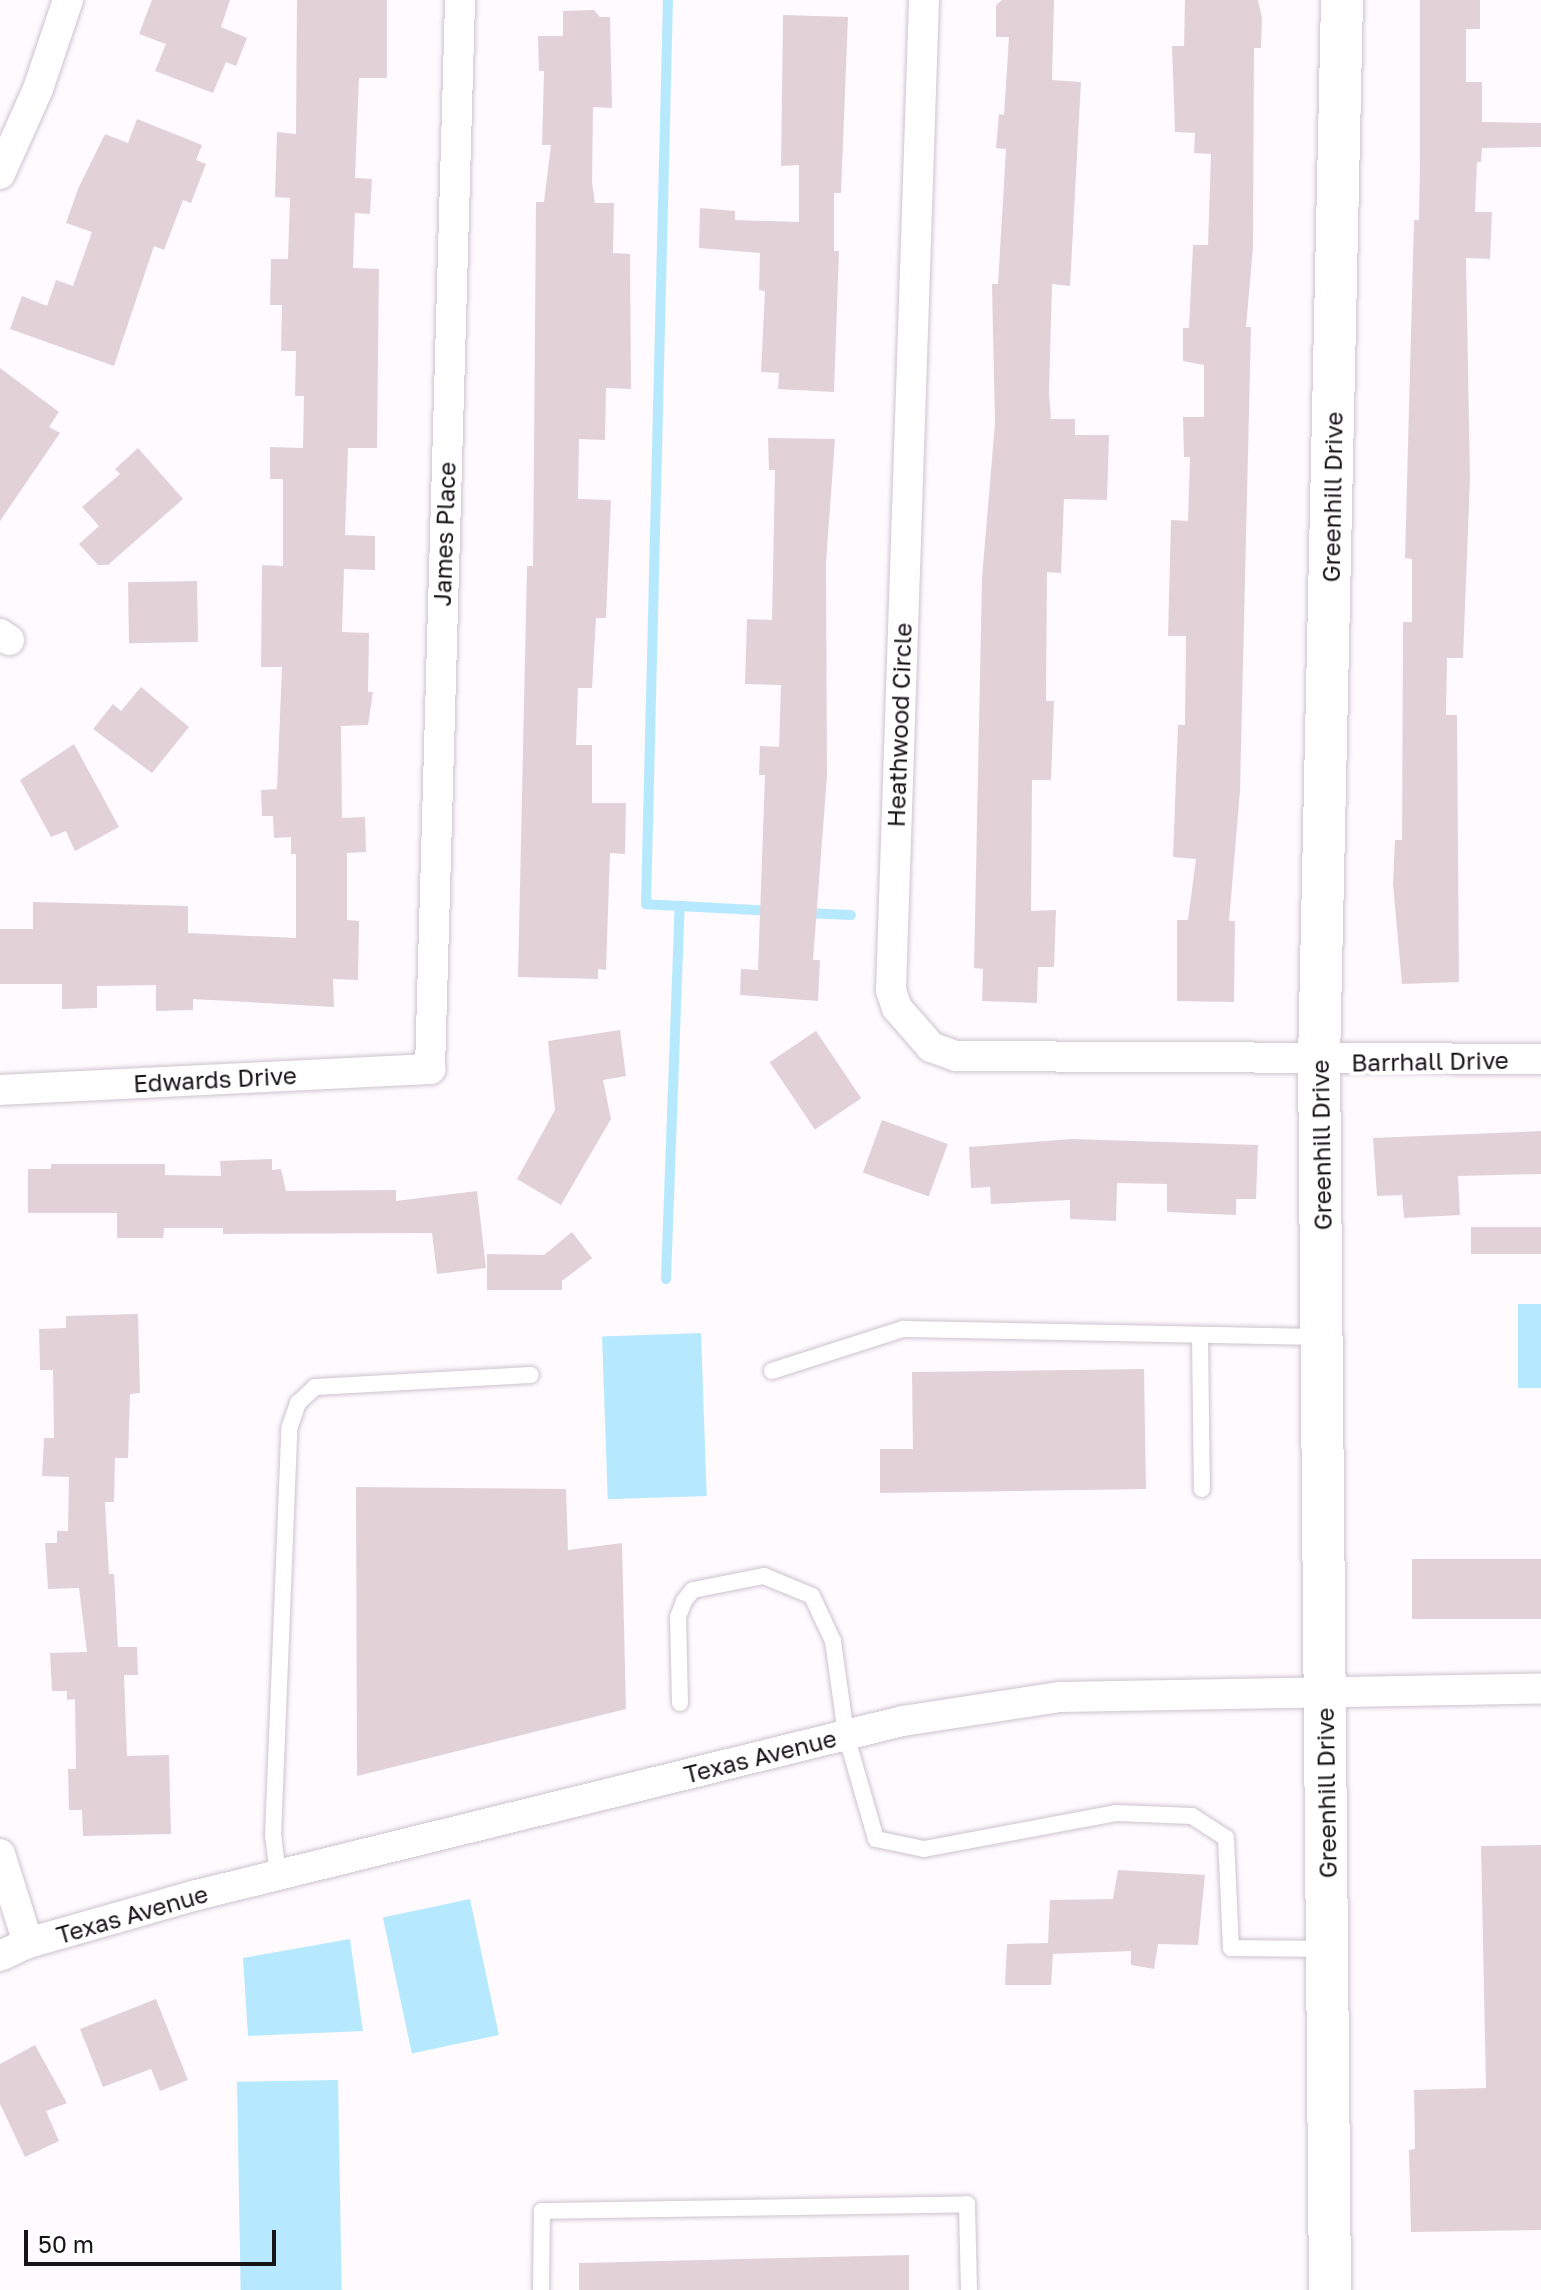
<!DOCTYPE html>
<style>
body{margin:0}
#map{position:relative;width:1541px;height:2290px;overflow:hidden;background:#fefafe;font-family:"Golos Text",sans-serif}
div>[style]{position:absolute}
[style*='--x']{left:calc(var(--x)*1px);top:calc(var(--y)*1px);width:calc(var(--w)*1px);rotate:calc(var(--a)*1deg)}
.water>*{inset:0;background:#b6e9fe;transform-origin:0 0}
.stream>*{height:10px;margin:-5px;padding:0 5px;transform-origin:5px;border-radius:5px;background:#b6e9fe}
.building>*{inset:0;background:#e2d2d8;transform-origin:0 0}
.roads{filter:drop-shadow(0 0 2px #cdc2ce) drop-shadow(0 0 2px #cdc2ce)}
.lane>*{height:16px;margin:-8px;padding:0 8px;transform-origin:8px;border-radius:8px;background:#fff}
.street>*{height:30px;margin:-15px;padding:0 15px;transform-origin:15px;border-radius:15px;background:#fff}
.secondary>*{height:42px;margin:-21px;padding:0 21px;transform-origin:21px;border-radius:21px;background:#fff}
span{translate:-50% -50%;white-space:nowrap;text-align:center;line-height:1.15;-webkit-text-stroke:8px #fff;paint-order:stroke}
.street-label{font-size:24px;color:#171317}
.scale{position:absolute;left:24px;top:2230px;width:252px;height:36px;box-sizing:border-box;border:4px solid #171317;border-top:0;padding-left:10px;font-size:24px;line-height:28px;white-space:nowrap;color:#171317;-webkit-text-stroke:6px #fff;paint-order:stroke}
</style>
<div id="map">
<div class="water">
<div style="left:1541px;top:1304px;width:84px;height:23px;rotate:90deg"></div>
<div style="left:701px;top:1333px;width:163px;height:99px;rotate:88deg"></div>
<div style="left:470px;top:1899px;width:139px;height:89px;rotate:78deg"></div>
<div style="clip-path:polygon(350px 1939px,363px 2031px,248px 2036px,243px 1958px)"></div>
<div style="left:338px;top:2080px;width:210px;height:101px;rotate:89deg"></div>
</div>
<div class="stream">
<div style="--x:680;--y:906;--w:93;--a:3.1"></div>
<div style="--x:805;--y:913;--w:46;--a:2.5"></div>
<div style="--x:666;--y:1279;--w:373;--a:-87.9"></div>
<div style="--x:680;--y:906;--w:34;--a:-177"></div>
<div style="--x:646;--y:904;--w:904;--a:-88.61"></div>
</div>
<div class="building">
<div style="clip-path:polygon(152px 0,230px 0,221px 27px,247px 38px,236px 66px,226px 62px,213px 93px,155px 71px,166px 44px,139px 34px)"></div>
<div style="clip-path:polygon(297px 0,387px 0,387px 78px,359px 78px,355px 178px,372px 179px,370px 214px,355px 213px,353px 268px,379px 269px,377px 448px,348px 448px,345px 535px,375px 536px,375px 570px,344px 569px,342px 632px,369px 633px,368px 692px,373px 692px,368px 725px,341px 726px,342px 818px,365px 817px,366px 852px,347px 853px,347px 920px,359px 921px,358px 980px,333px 979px,334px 1007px,193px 999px,193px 1010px,156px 1011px,156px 985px,97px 986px,97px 1008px,62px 1009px,62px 984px,0 984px,0 929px,33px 929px,33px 902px,188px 906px,188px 933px,296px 938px,296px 854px,291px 854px,291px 837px,274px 838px,273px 816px,262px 816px,261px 790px,277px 789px,282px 667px,261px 667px,262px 565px,283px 566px,283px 479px,270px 479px,270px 447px,303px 448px,304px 396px,295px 396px,296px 351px,281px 351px,282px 305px,270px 305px,271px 259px,288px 259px,290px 198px,275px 197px,277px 132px,296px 134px)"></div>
<div style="clip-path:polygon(1002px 0,1054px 0,1052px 80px,1081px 82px,1070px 286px,1052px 284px,1049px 393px,1051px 419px,1075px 419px,1075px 435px,1109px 435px,1107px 500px,1064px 499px,1061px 573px,1047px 572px,1046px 701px,1054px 701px,1051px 780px,1032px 780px,1031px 911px,1056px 910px,1054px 967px,1038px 967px,1037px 1003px,982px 1001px,983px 969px,974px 968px,982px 578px,995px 423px,992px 284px,998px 284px,1006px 149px,996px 148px,999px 114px,1004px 115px,1009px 37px,996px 37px,996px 5px)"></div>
<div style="clip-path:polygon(1185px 0,1258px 0,1262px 18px,1261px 48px,1254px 48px,1253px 247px,1246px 327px,1251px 327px,1240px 791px,1229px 921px,1235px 921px,1234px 1002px,1177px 1001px,1177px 920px,1188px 920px,1196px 859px,1173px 857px,1178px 725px,1185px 725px,1186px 636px,1168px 636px,1171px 520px,1188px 521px,1190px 457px,1184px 457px,1183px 417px,1204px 417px,1204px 365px,1183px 361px,1183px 328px,1189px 328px,1193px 245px,1208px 245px,1211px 154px,1194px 153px,1195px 133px,1175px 132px,1172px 46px,1184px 46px)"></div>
<div style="clip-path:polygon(1420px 0,1480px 0,1480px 29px,1466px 29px,1466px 82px,1482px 82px,1482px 122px,1541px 123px,1541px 147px,1482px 148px,1481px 162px,1477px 162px,1475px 212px,1492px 212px,1490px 259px,1466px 258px,1470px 479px,1463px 658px,1447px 658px,1446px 715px,1457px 715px,1459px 982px,1402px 984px,1393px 884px,1395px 840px,1402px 840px,1403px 622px,1412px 622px,1412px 559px,1405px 558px,1414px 220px,1419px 220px,1420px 161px)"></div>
<div style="clip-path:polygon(594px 10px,600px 17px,610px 17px,612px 108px,593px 107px,592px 183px,595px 203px,614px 203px,613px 253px,630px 254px,631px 389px,606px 388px,605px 440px,579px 439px,578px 499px,611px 500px,606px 618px,596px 618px,592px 688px,578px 688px,576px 745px,592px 745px,592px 803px,626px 803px,625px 854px,610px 853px,606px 970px,598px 969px,598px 979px,518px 977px,527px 566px,533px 566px,536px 202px,544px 202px,551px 145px,542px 145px,544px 71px,539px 71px,538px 36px,563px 36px,563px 11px)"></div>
<div style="clip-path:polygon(783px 15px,848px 17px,841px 193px,834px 193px,834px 251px,839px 251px,834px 392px,778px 389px,779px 373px,761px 372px,765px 291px,759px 290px,760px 253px,699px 248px,700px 208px,735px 211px,735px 220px,799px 222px,799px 165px,781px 166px)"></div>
<div style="clip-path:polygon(137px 119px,202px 145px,196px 160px,206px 164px,191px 203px,183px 200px,164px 250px,154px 246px,114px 366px,10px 329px,22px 296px,47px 306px,56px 280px,73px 286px,92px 232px,66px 223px,78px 189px,105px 134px,128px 143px)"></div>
<div style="clip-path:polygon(0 368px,59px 412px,49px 427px,60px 433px,0 521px)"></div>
<div style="clip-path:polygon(768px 438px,835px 439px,826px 562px,827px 776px,813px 960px,820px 960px,818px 1001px,740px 995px,741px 969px,758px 970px,765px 775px,759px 775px,760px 746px,779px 747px,781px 685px,745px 684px,747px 619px,772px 620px,775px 470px,769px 470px)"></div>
<div style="clip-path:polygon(138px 448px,183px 499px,108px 565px,98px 565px,79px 544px,99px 526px,82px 507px,120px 474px,115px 469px)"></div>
<div style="left:197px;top:581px;width:61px;height:69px;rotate:89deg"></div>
<div style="clip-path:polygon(141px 687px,189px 727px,152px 773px,93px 729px,113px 704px,121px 711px)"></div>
<div style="clip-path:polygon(74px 744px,119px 827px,75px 851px,66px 831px,51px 837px,20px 780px)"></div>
<div style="clip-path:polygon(620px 1030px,626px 1076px,603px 1080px,611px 1119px,561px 1205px,517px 1179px,555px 1110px,548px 1041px)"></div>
<div style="left:816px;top:1031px;width:81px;height:56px;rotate:56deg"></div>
<div style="left:882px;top:1120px;width:70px;height:56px;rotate:20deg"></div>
<div style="clip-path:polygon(1541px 1131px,1541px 1174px,1458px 1176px,1460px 1215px,1404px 1218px,1402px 1195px,1377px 1196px,1373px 1138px)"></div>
<div style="clip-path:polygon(1072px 1139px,1258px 1145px,1256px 1199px,1236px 1199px,1236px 1215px,1167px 1212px,1167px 1184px,1117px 1183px,1116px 1221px,1070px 1219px,1070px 1200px,991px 1204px,990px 1187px,971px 1188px,969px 1147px)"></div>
<div style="clip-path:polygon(272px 1159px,272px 1170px,281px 1169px,286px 1191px,396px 1190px,396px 1201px,477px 1191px,486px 1268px,437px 1274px,432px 1233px,223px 1234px,223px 1228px,164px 1228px,163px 1238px,117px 1238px,117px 1213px,28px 1213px,28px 1169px,51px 1169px,51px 1164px,165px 1164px,165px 1175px,221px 1176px,220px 1161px)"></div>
<div style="left:1541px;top:1227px;width:27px;height:70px;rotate:90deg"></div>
<div style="clip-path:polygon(572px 1232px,592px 1258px,562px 1281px,562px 1290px,487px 1290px,487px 1254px,544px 1255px)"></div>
<div style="clip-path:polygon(138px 1314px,140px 1393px,130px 1394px,128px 1458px,115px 1458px,114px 1502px,105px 1502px,109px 1574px,114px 1574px,118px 1647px,137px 1647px,138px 1675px,124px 1675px,127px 1756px,169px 1755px,171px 1834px,83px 1836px,82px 1810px,69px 1810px,68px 1769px,76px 1769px,75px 1699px,67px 1700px,67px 1691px,52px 1691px,50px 1653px,87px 1652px,79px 1588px,48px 1589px,45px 1543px,57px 1543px,57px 1531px,68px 1531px,69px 1477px,42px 1476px,44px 1438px,54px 1438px,53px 1370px,40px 1370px,39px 1329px,66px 1328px,66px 1316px)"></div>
<div style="clip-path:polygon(1144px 1369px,1146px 1489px,880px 1493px,880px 1449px,913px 1449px,912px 1372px)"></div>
<div style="clip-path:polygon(356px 1487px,566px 1489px,568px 1550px,622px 1543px,626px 1709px,357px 1776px)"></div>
<div style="left:1412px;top:1559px;width:129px;height:60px"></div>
<div style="clip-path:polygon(1541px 1845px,1541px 2230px,1411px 2232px,1409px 2150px,1415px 2149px,1414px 2090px,1486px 2088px,1481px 1846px)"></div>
<div style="clip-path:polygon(1118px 1870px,1205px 1875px,1198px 1945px,1158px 1944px,1154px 1969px,1131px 1965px,1131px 1951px,1053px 1954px,1051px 1985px,1005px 1985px,1007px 1944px,1048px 1943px,1050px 1900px,1113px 1899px)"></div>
<div style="clip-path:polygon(156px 1999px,188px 2080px,160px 2091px,151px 2069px,103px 2087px,80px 2029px)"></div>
<div style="clip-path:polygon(35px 2045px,67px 2103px,46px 2111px,59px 2141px,25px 2157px,0 2104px,0 2064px)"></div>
<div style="clip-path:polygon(909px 2255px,909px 2290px,579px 2290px,579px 2263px)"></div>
</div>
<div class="roads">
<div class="lane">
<div style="--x:1200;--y:1335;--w:154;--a:89.3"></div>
<div style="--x:772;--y:1371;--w:138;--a:-17.8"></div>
<div style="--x:903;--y:1329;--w:419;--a:1.1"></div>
<div style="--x:680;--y:1703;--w:86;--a:-91.3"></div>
<div style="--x:678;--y:1617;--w:17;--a:-69"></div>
<div style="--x:684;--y:1601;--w:14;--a:-51"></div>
<div style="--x:693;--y:1590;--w:72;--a:-11.2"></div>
<div style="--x:764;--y:1576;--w:52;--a:22.6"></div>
<div style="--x:812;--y:1596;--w:50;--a:65"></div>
<div style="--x:833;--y:1641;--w:95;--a:82.1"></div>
<div style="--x:846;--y:1735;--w:108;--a:73.9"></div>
<div style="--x:876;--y:1839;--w:49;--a:11.8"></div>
<div style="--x:924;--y:1849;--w:195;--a:-10.6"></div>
<div style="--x:1116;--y:1813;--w:76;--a:2.3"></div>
<div style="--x:1192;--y:1816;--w:40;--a:32.9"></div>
<div style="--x:1226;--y:1838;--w:110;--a:87.4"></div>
<div style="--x:1231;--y:1948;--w:97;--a:0.6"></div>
<div style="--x:278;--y:1875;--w:39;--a:-97"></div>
<div style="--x:273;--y:1836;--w:407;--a:-87.7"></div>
<div style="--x:289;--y:1429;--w:28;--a:-71"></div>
<div style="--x:298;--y:1403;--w:23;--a:-43"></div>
<div style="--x:315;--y:1387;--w:216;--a:-3.2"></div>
<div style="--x:541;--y:2290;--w:79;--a:-89.3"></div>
<div style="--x:542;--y:2211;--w:425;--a:-0.9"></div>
<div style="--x:967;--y:2204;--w:86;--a:88.7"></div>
</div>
<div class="street">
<div style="--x:924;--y:0;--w:991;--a:91.91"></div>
<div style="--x:891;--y:990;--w:19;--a:72"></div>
<div style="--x:897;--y:1008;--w:52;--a:48.9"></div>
<div style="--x:931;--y:1047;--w:27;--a:20"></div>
<div style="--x:956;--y:1056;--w:585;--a:0.29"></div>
<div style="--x:0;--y:174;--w:93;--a:-65.9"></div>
<div style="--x:38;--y:89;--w:94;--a:-71.4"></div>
<div style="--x:0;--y:634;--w:11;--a:34"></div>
<div style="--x:0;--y:1090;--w:431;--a:-2.8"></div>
<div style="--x:430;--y:1069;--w:1069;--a:-88.39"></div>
<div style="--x:0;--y:1854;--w:93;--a:72.5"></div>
<div style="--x:0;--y:1956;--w:31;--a:-25"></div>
<div style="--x:28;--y:1943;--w:176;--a:-15.9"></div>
<div style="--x:197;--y:1895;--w:727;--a:-13.85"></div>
<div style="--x:903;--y:1721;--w:159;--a:-8.7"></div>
<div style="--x:1060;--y:1697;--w:481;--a:-1"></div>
</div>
<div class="secondary">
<div style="--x:1330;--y:2290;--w:1228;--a:-90.51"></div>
<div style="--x:1319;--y:1062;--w:1062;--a:-88.76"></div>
</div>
</div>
<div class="street-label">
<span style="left:1332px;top:497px;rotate:-89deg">Greenhill Drive</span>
<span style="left:444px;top:534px;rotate:-88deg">James Place</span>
<span style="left:899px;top:725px;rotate:-88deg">Heathwood Circle</span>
<span style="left:1430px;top:1061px;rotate:-1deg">Barrhall Drive</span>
<span style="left:215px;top:1079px;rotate:-3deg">Edwards Drive</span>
<span style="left:1321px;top:1145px;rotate:-91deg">Greenhill Drive</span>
<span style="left:760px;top:1756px;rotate:-14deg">Texas Avenue</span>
<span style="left:1326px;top:1793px;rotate:-91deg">Greenhill Drive</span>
<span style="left:132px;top:1914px;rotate:-16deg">Texas Avenue</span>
</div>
<div class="scale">50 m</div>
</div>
